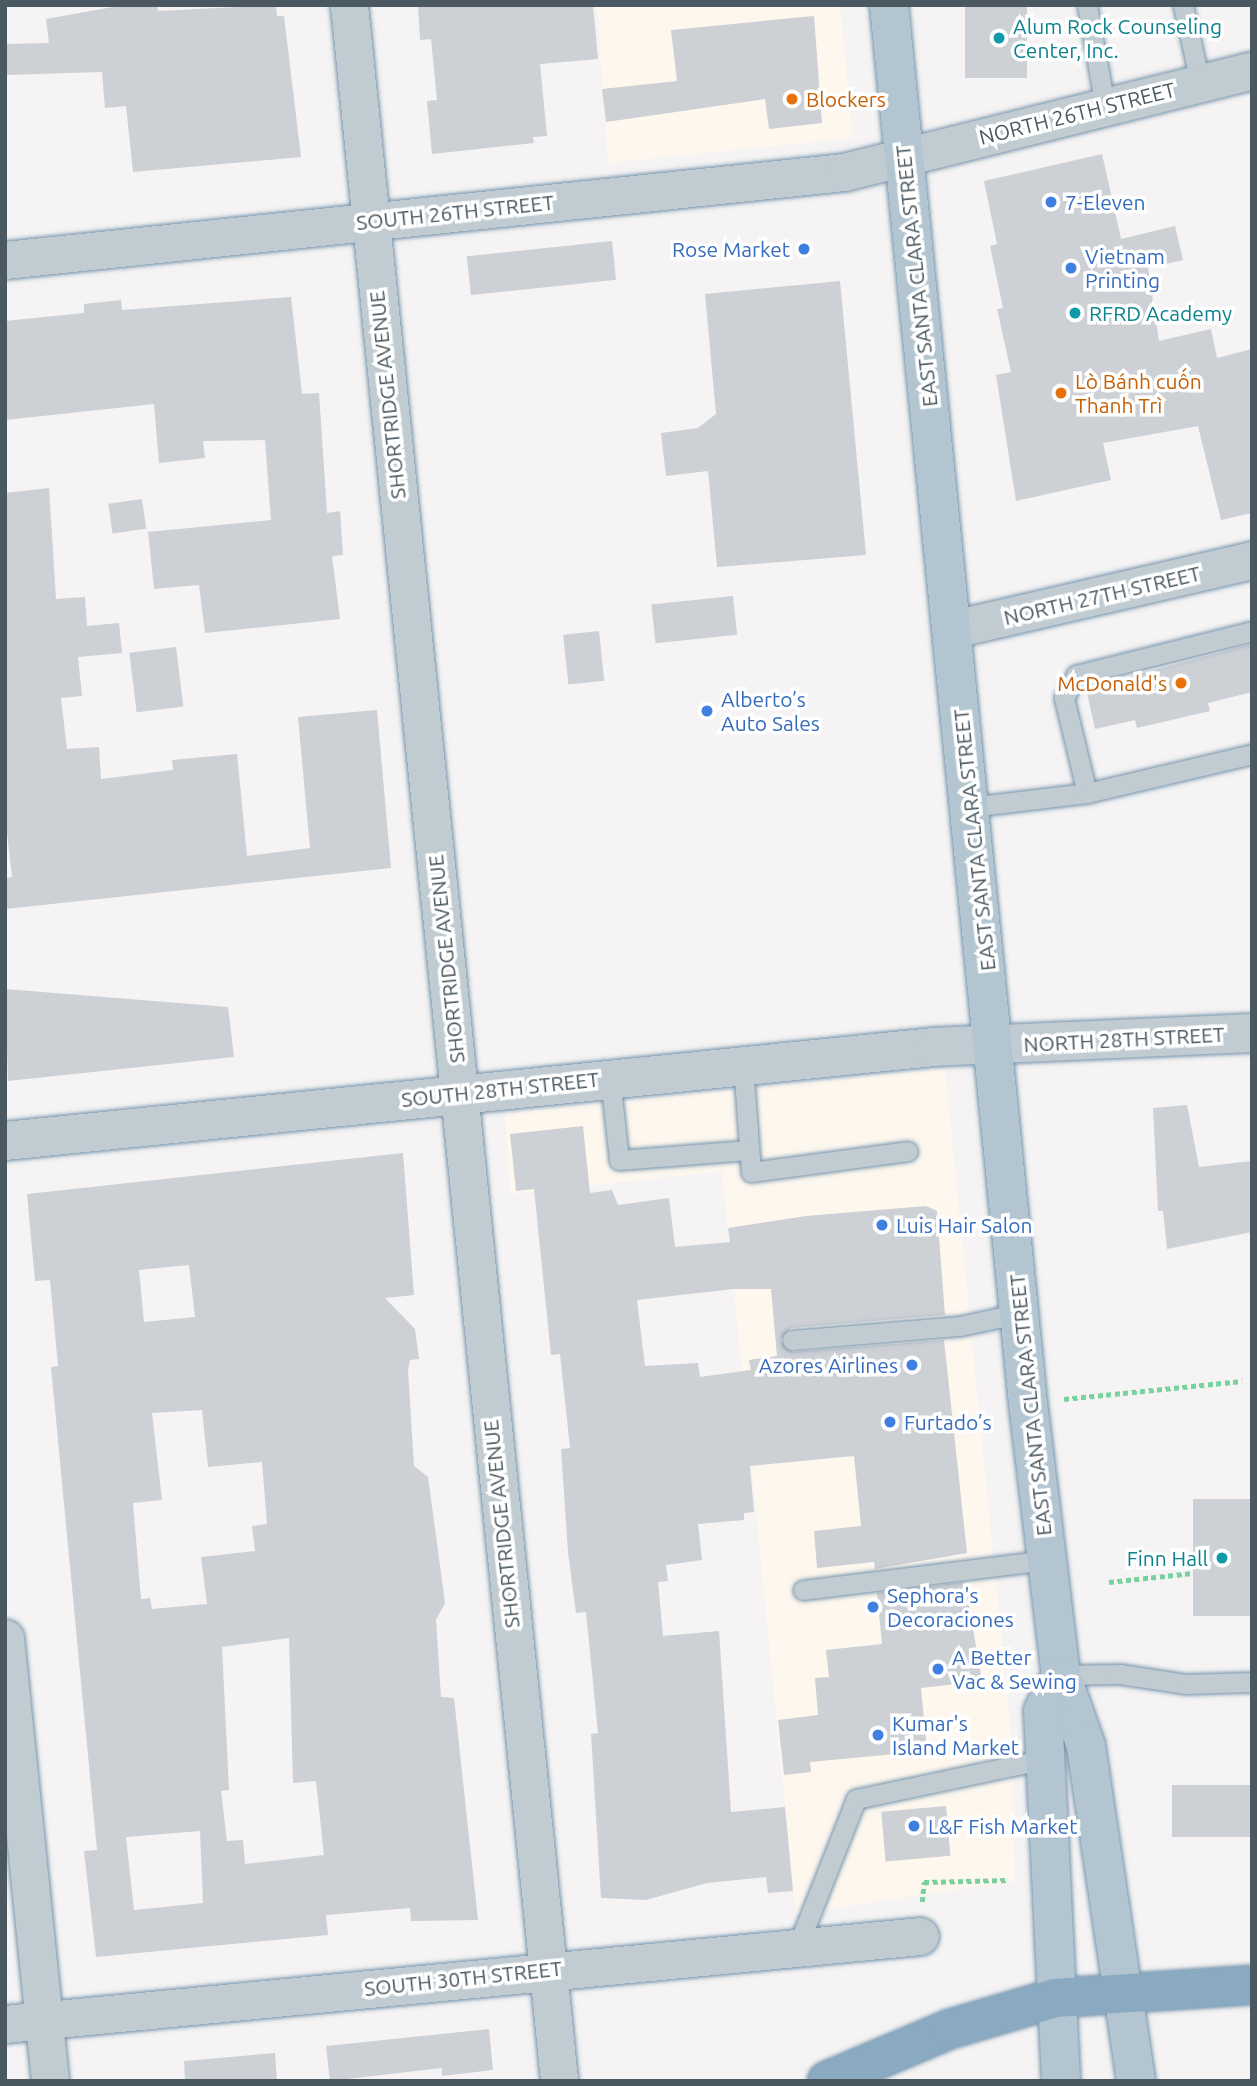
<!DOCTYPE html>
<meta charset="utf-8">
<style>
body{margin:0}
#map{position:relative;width:1257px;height:2086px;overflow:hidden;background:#f5f3f3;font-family:Ubuntu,sans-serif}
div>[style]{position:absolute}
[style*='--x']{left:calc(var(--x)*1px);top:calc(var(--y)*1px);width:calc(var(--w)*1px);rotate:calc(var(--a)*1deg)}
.commercial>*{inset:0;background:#fdf7ee}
.building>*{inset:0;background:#cdd0d5;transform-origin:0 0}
.path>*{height:4.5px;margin-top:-2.25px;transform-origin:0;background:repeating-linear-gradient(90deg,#79d19d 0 5px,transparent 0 8.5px)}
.roads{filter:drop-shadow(0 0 2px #7595ad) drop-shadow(0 0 2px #7595ad)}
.service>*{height:19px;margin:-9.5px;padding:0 9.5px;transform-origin:9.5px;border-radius:9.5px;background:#c1cbd2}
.minor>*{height:37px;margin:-18.5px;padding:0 18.5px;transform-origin:18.5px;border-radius:18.5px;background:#c1cbd2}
.tertiary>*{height:38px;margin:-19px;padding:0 19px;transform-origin:19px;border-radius:19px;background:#c1cbd2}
.primary>*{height:38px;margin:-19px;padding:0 19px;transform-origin:19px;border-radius:19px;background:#b2c5d1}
.motorway>*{height:38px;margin:-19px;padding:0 19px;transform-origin:19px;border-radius:19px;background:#8aaac1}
.dots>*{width:19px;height:19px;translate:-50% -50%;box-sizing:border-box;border:4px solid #fff;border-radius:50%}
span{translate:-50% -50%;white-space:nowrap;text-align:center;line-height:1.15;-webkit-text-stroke:7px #fff;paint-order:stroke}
.culture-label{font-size:21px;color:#0d838f}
.left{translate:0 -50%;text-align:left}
.right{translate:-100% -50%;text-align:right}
.food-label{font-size:21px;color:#c56008}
.street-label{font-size:21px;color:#4a5861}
.shop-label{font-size:21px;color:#366cbe}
.frame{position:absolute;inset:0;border:7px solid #4a5861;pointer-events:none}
</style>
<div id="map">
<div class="commercial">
<div style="clip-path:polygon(597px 5px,840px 5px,853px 138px,608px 163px)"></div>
<div style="clip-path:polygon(945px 1069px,1010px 1725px,1015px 1881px,796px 1914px,722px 1171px,510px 1194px,505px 1114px)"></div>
</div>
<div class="building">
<div style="clip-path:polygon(124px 5px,157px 5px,158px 11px,276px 5px,277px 16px,284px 16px,301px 157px,133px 172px,126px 106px,105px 108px,102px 72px,5px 75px,5px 44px,49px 43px,46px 19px)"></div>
<div style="clip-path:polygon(418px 5px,593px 5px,598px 59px,540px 64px,547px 136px,533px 137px,534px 143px,432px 154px,427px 101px,437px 100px,431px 39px,420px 40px)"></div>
<div style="left:965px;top:5px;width:62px;height:73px"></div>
<div style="clip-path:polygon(814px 16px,822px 123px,769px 129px,765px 99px,606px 122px,602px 89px,677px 81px,671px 30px)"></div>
<div style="clip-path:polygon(1102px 154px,1121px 239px,1175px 226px,1183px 260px,1148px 268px,1159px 341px,1211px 329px,1217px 358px,1252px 349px,1252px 513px,1221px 520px,1198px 426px,1103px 443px,1111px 480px,1016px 501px,996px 375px,1011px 372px,997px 309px,1003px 308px,990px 246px,997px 244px,984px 181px)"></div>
<div style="left:612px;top:241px;width:39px;height:146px;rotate:84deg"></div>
<div style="clip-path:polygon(840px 281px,866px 555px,717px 567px,708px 471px,666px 476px,661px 433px,698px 428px,716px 414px,705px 294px)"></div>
<div style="clip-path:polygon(291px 297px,302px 394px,319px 393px,327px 513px,340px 511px,343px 555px,332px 556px,340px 619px,205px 633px,199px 585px,154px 589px,148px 532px,271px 520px,265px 440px,203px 441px,205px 458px,159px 463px,154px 404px,5px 420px,5px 321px,84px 313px,84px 304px,121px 300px,122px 310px)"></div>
<div style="clip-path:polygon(49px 488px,56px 599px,85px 597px,87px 626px,119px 623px,122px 653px,78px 657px,82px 696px,61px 698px,67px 749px,99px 747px,101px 779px,173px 770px,172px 760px,237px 754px,247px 856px,310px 848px,298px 717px,377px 710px,391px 868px,5px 909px,5px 878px,12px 877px,5px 816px,5px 493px)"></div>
<div style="left:142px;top:499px;width:30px;height:34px;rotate:82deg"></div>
<div style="left:733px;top:596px;width:39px;height:82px;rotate:84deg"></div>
<div style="left:599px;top:631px;width:50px;height:36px;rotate:84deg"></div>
<div style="clip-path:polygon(1252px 644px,1252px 692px,1208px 703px,1210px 711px,1137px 728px,1135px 720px,1095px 729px,1086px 688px)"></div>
<div style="left:176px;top:647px;width:60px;height:47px;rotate:83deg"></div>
<div style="clip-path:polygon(5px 989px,228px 1007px,234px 1057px,8px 1081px)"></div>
<div style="clip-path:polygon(1187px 1105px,1199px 1167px,1252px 1161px,1252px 1232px,1167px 1249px,1163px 1211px,1158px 1211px,1153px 1108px)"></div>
<div style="clip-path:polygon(evenodd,583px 1126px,590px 1193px,612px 1190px,618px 1205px,669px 1198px,675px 1247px,730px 1242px,728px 1228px,806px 1216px,926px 1206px,937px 1211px,945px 1315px,791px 1328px,780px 1340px,793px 1352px,944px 1340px,967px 1553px,875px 1569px,874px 1562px,817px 1568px,814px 1531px,861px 1526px,854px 1456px,750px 1466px,754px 1512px,744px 1513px,744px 1520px,698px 1524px,702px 1560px,666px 1565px,668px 1581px,658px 1582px,663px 1636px,719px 1631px,731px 1812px,785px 1807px,793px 1891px,768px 1893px,766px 1877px,707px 1883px,646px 1900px,601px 1898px,591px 1734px,598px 1733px,586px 1612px,576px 1613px,568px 1552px,561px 1449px,570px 1448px,560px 1354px,551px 1355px,534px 1189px,516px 1191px,510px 1134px,583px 1126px,733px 1289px,771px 1289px,777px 1356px,749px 1360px,751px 1370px,700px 1377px,698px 1363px,645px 1366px,637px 1300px,733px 1289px)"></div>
<div style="clip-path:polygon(evenodd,403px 1153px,414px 1295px,385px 1298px,415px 1329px,419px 1359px,410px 1360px,408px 1370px,414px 1466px,428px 1477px,434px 1521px,445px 1603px,436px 1620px,441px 1697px,454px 1698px,478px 1920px,411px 1921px,410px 1908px,326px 1915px,328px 1935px,96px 1957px,84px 1851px,97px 1850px,51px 1367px,58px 1366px,50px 1280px,35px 1281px,27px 1194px,403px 1153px,189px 1265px,195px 1317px,144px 1322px,139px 1270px,189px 1265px,403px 1153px,202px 1410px,208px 1467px,262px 1462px,267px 1524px,252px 1526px,255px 1551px,201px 1557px,207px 1604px,152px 1609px,150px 1598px,141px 1599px,133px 1503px,162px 1500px,152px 1413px,202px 1410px,403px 1153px,289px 1638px,293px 1783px,316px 1781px,324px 1855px,245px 1864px,243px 1840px,227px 1841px,221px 1791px,229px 1790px,222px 1647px,289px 1638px,403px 1153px,200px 1831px,203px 1903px,134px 1910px,126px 1837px,200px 1831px)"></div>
<div style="left:1252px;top:1499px;width:117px;height:59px;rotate:90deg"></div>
<div style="clip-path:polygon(965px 1582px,982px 1681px,921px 1688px,927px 1751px,810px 1762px,811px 1772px,784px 1775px,778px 1720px,818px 1715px,815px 1678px,829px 1677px,826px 1650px,882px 1644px,877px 1593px)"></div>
<div style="left:1252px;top:1785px;width:52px;height:80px;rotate:90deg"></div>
<div style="left:946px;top:1806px;width:50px;height:65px;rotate:85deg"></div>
<div style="clip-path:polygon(489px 2029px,493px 2070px,442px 2076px,442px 2068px,330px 2081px,326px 2046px)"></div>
<div style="clip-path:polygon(275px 2053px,277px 2081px,185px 2081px,184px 2061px)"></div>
</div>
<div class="path">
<div style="--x:1064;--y:1399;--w:179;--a:-5.8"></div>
<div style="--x:1109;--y:1582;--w:84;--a:-6.1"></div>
<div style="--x:922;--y:1902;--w:20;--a:-84"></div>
<div style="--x:924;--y:1882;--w:84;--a:-1.4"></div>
</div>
<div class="roads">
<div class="service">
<div style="--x:1087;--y:5;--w:103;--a:79.9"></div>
<div style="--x:1183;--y:5;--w:80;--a:77.7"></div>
<div style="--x:1087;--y:793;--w:98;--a:-103.6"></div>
<div style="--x:1064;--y:698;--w:26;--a:-62"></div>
<div style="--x:1076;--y:675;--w:181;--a:-14"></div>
<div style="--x:970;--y:807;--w:118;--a:-6.8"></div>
<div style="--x:1087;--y:793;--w:170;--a:-13.3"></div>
<div style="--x:743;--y:1065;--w:107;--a:85.7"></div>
<div style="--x:751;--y:1172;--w:158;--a:-7.6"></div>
<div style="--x:610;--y:1078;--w:82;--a:83.7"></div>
<div style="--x:619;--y:1160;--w:130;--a:-4.4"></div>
<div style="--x:792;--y:1340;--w:169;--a:-4.8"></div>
<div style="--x:960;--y:1326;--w:61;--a:-12.2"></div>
<div style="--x:803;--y:1590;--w:246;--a:-7"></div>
<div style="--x:1061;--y:1675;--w:59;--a:-1"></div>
<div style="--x:1120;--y:1674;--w:66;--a:8.7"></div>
<div style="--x:1185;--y:1684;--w:67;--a:-1.7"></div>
<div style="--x:797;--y:1948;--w:160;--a:-68.4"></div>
<div style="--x:856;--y:1799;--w:194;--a:-11.9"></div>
</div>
<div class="minor">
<div style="--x:349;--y:5;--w:2087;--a:84.22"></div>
<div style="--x:5;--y:260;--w:844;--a:-5.99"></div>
<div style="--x:844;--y:172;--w:421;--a:-14"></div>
<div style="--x:953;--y:629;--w:307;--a:-13"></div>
<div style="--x:5;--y:1638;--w:445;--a:84.2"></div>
<div style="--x:5;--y:2024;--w:919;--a:-5.49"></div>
</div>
<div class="tertiary">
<div style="--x:5;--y:1141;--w:934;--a:-5.78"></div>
<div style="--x:934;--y:1047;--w:318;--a:-2.5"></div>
</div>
<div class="primary">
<div style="--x:889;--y:5;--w:1405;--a:84.32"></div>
<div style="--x:1028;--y:1403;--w:274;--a:83.1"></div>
<div style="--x:1061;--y:1675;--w:75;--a:70.6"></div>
<div style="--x:1086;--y:1746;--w:339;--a:81.5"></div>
<div style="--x:1061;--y:1675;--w:40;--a:116.6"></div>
<div style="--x:1043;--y:1711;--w:370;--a:87.2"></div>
</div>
<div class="motorway">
<div style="--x:827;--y:2081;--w:134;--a:-22.9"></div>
<div style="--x:950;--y:2029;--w:109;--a:-16.4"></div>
<div style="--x:1055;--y:1998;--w:197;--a:-3.8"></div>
</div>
</div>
<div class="dots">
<div style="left:999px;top:38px;background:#0f9aa8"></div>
<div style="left:792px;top:99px;background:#e8710a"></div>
<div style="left:1051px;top:202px;background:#3f7fe0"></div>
<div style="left:804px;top:249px;background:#3f7fe0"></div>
<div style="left:1071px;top:268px;background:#3f7fe0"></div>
<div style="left:1075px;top:313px;background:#0f9aa8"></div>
<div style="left:1061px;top:393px;background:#e8710a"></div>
<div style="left:1181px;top:683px;background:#e8710a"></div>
<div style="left:707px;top:711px;background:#3f7fe0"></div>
<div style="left:882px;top:1225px;background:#3f7fe0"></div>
<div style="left:912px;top:1365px;background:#3f7fe0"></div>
<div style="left:890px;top:1422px;background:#3f7fe0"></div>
<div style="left:1222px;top:1558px;background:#0f9aa8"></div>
<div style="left:873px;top:1607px;background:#3f7fe0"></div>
<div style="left:938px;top:1669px;background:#3f7fe0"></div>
<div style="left:878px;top:1735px;background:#3f7fe0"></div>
<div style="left:914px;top:1826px;background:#3f7fe0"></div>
</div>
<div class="culture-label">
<span class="left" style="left:1013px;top:38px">Alum Rock Counseling<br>Center, Inc.</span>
<span class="left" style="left:1089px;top:313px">RFRD Academy</span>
<span class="right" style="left:1208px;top:1558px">Finn Hall</span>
</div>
<div class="food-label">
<span class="left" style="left:806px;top:99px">Blockers</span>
<span class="left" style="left:1075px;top:393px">Lò Bánh cuốn<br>Thanh Trì</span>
<span class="right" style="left:1167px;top:683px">McDonald's</span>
</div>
<div class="street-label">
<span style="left:1077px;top:113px;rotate:-14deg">NORTH 26TH STREET</span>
<span style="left:455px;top:212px;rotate:-6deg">SOUTH 26TH STREET</span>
<span style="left:916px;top:276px;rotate:-96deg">EAST SANTA CLARA STREET</span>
<span style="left:387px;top:395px;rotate:-96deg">SHORTRIDGE AVENUE</span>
<span style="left:1102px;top:595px;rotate:-13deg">NORTH 27TH STREET</span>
<span style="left:974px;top:840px;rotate:-96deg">EAST SANTA CLARA STREET</span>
<span style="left:446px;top:959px;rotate:-96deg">SHORTRIDGE AVENUE</span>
<span style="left:1124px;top:1039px;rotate:-3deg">NORTH 28TH STREET</span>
<span style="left:500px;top:1089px;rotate:-6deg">SOUTH 28TH STREET</span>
<span style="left:1030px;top:1405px;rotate:-96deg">EAST SANTA CLARA STREET</span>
<span style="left:501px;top:1524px;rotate:-96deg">SHORTRIDGE AVENUE</span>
<span style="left:463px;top:1978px;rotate:-6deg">SOUTH 30TH STREET</span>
</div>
<div class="shop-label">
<span class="left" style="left:1065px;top:202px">7-Eleven</span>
<span class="right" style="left:790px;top:249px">Rose Market</span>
<span class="left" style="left:1085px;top:268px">Vietnam<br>Printing</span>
<span class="left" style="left:721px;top:711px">Alberto’s<br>Auto Sales</span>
<span class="left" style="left:896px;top:1225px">Luis Hair Salon</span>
<span class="right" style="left:898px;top:1365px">Azores Airlines</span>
<span class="left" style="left:904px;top:1422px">Furtado’s</span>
<span class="left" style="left:887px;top:1607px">Sephora's<br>Decoraciones</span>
<span class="left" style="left:952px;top:1669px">A Better<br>Vac &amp; Sewing</span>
<span class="left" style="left:892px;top:1735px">Kumar's<br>Island Market</span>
<span class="left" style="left:928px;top:1826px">L&amp;F Fish Market</span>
</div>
<div class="frame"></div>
</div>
